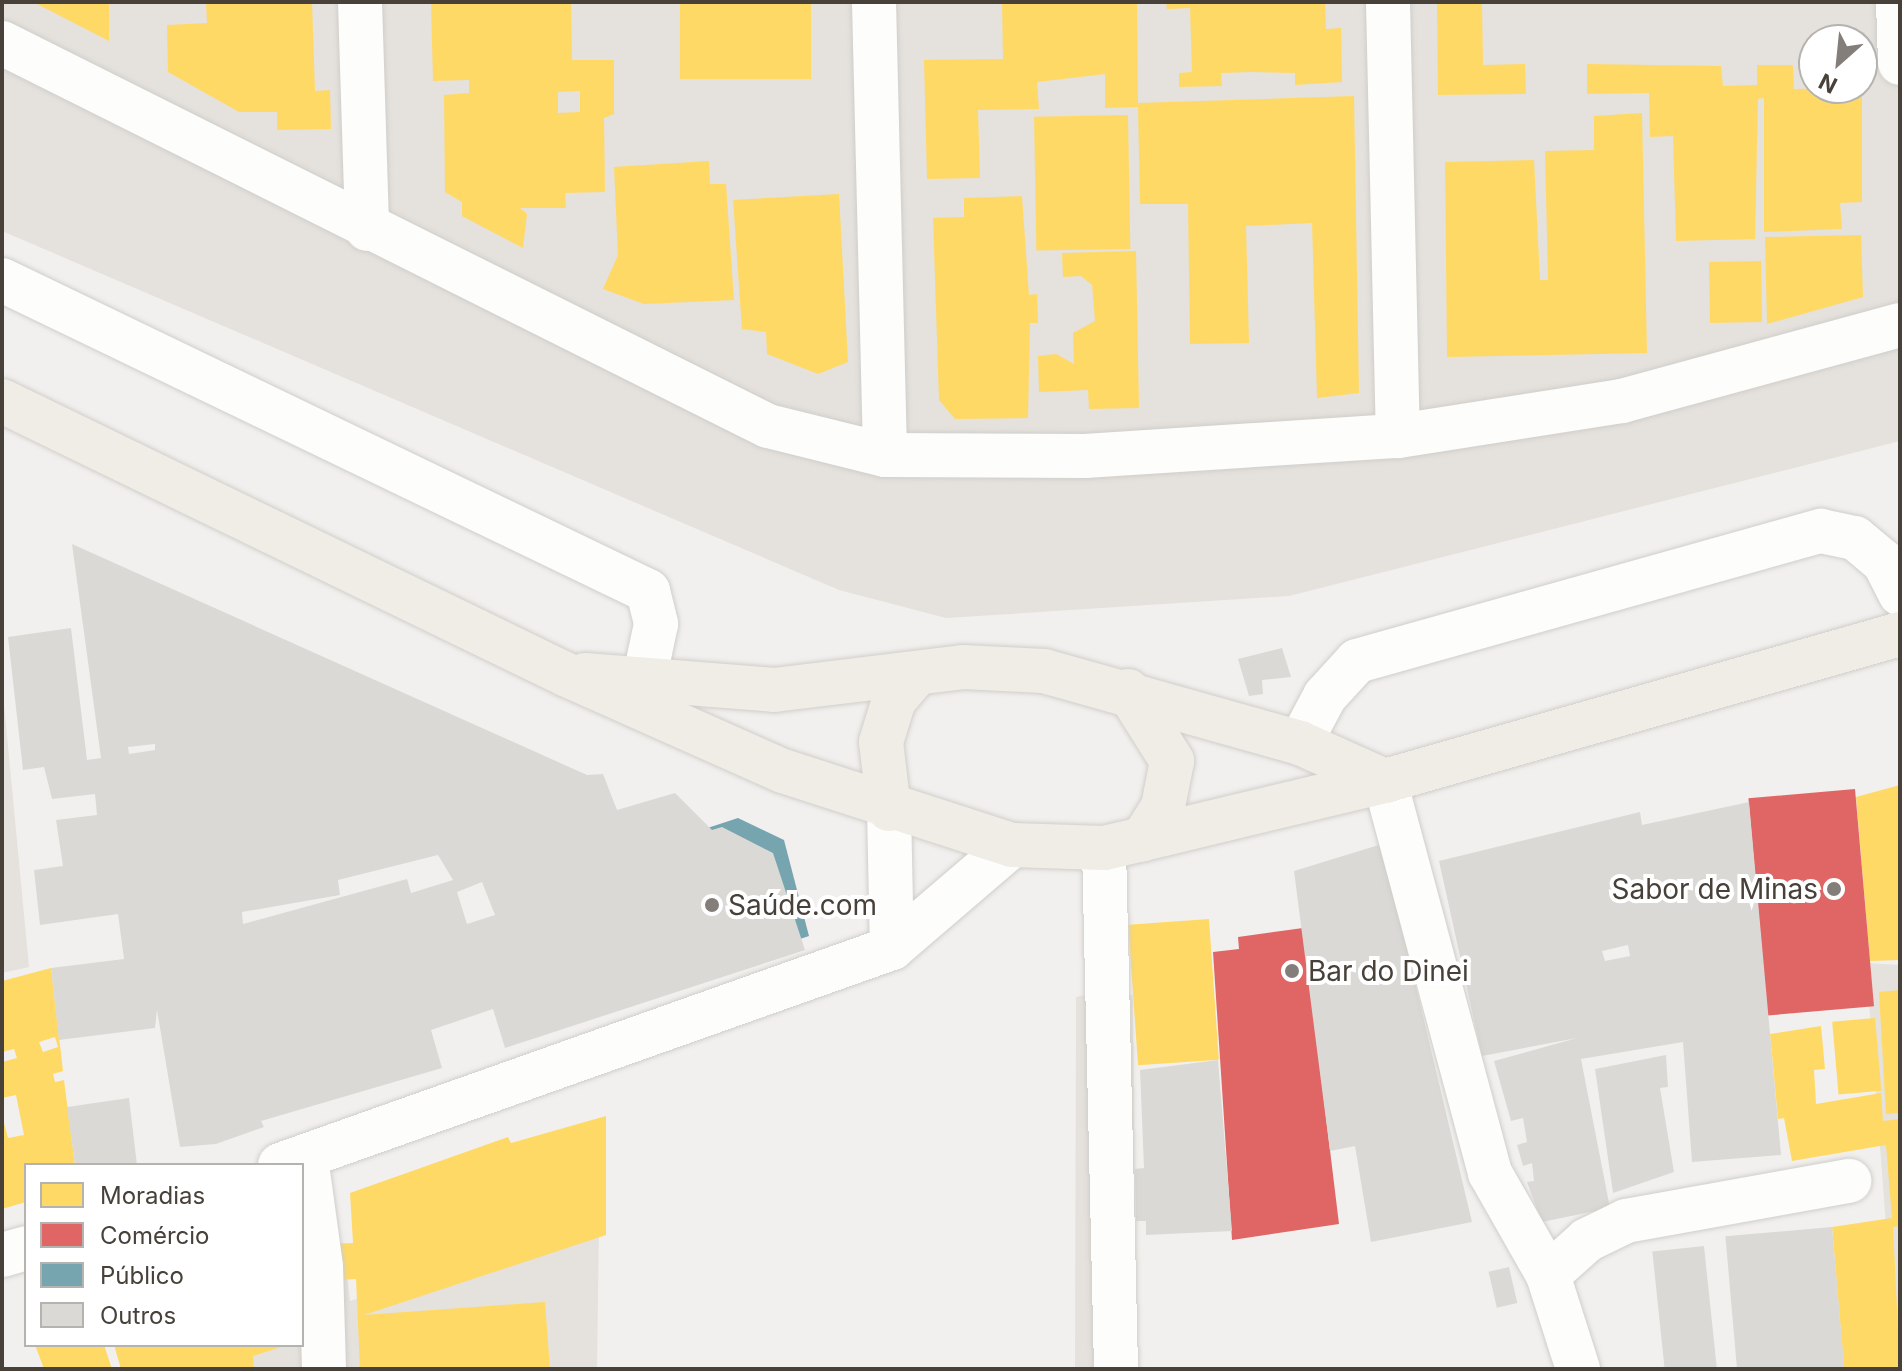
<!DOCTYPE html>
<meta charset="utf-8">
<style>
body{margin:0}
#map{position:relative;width:1902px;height:1371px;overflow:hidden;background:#f2f0ee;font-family:Inter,sans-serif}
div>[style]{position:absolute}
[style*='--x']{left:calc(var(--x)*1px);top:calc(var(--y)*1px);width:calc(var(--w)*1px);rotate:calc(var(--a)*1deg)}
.residential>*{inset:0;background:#e5e1dc}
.homes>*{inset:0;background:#ffd966;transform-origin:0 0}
.shops>*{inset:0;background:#e06666;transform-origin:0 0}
.public>*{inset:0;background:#76a5af}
.building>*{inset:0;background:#dbd9d6;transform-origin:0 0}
.roads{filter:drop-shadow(0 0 2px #d0cecb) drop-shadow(0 0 2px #d0cecb)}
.minor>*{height:44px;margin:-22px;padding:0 22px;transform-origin:22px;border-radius:22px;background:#fdfdfc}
.major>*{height:44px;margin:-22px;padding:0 22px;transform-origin:22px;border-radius:22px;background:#f0ede6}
.dots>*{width:22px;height:22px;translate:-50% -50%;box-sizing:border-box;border:4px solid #fff;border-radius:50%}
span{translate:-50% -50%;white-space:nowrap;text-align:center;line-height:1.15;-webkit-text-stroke:8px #fff;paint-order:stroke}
.poi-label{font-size:28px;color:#47413a}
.right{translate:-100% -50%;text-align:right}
.left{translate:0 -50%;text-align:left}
.frame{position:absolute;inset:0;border:4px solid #47413a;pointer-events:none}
.legend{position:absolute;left:24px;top:1163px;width:280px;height:184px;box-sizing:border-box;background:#fff;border:2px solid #b5b3b0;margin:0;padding:10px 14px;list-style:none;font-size:24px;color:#47413a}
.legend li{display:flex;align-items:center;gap:16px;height:40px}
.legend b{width:40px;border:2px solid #b5b3b0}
.north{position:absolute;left:1798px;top:24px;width:80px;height:80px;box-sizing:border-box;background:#fff;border:2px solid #b5b3b0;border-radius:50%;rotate:207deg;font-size:22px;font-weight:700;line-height:32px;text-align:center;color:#47413a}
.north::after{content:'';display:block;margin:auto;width:28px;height:36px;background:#837e79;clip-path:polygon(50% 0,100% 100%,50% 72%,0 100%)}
</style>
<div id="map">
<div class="residential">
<div style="clip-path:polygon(evenodd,2px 2px,1900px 2px,1900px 441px,1289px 596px,946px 618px,839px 590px,2px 231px,2px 2px,1814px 40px,1862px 40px,1862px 88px,1814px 88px,1814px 40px)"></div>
<div style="clip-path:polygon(2px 683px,29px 967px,2px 973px)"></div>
<div style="clip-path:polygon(1866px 963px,1900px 965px,1900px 1369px,1897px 1369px)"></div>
<div style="clip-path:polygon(1110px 990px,1133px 995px,1136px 1369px,1075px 1369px,1076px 997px)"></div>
<div style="clip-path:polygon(599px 1224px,597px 1369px,150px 1369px,217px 1345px,302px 1345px,346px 1266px,350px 1301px)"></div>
</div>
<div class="homes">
<div style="clip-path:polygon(33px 2px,109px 2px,109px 41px)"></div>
<div style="clip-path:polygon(206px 2px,312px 2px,315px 91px,330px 90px,331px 129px,277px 130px,277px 112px,239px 112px,168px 72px,167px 25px,207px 23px)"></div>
<div style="clip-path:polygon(evenodd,431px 2px,571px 2px,572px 60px,614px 60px,614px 114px,604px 118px,605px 192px,565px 193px,566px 208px,520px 208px,527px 214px,523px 248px,462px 216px,462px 202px,445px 192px,444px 95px,469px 93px,469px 80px,433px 81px,431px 2px,580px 91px,580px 112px,558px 113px,558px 92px,580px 91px)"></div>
<div style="left:680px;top:2px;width:131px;height:77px"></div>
<div style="clip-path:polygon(1002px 2px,1137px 2px,1138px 103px,1354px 96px,1359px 393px,1317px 398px,1312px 223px,1246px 226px,1249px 343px,1190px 344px,1188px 204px,1140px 204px,1138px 107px,1105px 108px,1105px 74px,1037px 82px,1039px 109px,978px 110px,980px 178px,927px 179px,924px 60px,1003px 59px)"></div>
<div style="clip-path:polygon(1166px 2px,1325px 2px,1326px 29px,1341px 28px,1342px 82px,1295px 85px,1295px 73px,1250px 72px,1221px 73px,1222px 86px,1179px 87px,1179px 73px,1192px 72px,1190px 8px,1167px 9px)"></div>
<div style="clip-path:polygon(1437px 2px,1482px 2px,1483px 65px,1525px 64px,1526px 94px,1438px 95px)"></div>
<div style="clip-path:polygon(1587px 64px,1721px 66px,1723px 86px,1757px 85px,1757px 65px,1793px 65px,1794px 89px,1862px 88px,1862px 202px,1840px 203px,1842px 229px,1764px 232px,1764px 98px,1758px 99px,1755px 239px,1676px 241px,1673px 136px,1650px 137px,1649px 93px,1587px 94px)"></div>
<div style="clip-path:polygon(1642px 113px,1647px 353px,1447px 357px,1445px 162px,1534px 160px,1540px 280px,1548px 280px,1545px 151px,1594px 150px,1594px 116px)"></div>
<div style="left:1128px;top:115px;width:134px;height:94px;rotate:89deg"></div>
<div style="clip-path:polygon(709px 161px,710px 184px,726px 184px,734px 300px,644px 304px,603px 289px,618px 255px,614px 167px)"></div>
<div style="clip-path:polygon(839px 194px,848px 362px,818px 374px,767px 354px,766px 332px,742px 329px,733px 200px)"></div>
<div style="clip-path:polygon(1022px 196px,1029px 295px,1037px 294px,1038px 323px,1030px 323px,1028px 418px,955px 419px,939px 400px,933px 218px,964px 217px,964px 198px)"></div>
<div style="clip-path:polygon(1861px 235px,1863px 297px,1767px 324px,1765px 237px)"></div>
<div style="clip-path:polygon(1136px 251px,1139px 408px,1089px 409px,1088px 390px,1039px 392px,1038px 356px,1056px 354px,1074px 364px,1073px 333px,1095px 321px,1092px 285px,1081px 276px,1063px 277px,1062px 253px)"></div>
<div style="left:1761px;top:261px;width:61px;height:52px;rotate:89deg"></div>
<div style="clip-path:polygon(1900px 785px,1900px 960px,1870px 961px,1856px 797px)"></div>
<div style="left:1209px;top:919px;width:141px;height:81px;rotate:86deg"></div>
<div style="clip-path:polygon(evenodd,51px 968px,63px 1071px,53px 1074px,55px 1082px,64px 1080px,75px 1165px,26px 1165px,26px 1202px,2px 1209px,2px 1115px,8px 1138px,24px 1135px,16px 1095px,2px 1098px,2px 1062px,17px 1058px,14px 1049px,2px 1052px,2px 981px,51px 968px,55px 1037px,58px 1047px,43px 1052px,39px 1042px,55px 1037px)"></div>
<div style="clip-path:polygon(1900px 990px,1900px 1113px,1886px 1114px,1879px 992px)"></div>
<div style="left:1875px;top:1018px;width:73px;height:43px;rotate:85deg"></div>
<div style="clip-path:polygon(1821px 1026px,1825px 1069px,1814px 1070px,1816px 1104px,1881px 1093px,1883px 1121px,1900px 1119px,1900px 1226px,1893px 1227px,1900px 1369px,1844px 1369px,1832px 1227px,1892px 1218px,1886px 1145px,1792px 1161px,1784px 1118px,1778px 1119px,1770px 1034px)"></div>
<div style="clip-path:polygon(606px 1116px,606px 1235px,364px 1315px,545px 1302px,550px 1369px,360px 1369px,356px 1279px,302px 1282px,302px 1245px,353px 1243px,350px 1193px,508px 1137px,511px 1143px)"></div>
<div style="clip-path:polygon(35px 1345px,104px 1345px,112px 1369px,44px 1369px)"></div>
<div style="clip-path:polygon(114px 1345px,284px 1345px,284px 1346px,253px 1356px,254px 1369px,121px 1369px)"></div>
</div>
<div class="shops">
<div style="left:1855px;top:789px;width:218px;height:107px;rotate:85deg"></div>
<div style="clip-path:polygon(1303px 928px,1339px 1224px,1232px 1240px,1213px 952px,1239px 949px,1238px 937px)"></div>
</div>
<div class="public">
<div style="clip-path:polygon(738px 818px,784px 840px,809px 936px,650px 989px,607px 861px)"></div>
</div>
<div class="building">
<div style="clip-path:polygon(evenodd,72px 544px,587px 775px,603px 774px,617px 810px,675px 793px,712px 830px,722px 827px,773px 853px,805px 950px,505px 1048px,493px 1009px,431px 1030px,442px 1068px,261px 1121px,264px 1127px,216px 1144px,180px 1147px,157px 1010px,155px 1028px,59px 1040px,51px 968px,124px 959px,118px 914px,40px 925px,34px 870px,63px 866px,56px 820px,97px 815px,95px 794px,52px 799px,44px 767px,23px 770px,8px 637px,71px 628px,87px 760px,101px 758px,72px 544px,155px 744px,155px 750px,129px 754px,128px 747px,155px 744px,72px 544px,438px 855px,453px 880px,411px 893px,407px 879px,243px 924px,242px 912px,340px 895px,338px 880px,438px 855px,72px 544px,482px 882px,495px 915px,467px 924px,457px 892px,482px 882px)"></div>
<div style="clip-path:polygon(1282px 648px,1291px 677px,1262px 680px,1263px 694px,1249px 696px,1238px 659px)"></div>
<div style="clip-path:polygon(evenodd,1749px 802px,1781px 1155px,1692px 1162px,1683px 1042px,1581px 1059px,1610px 1208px,1542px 1222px,1527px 1182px,1534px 1181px,1532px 1163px,1523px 1166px,1517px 1145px,1527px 1142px,1523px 1118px,1511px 1121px,1494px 1061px,1577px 1038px,1482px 1056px,1439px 861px,1640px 812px,1642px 825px,1749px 802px,1628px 945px,1630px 956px,1605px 961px,1602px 951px,1628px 945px)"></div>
<div style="clip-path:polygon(1382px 844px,1472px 1222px,1371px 1242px,1355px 1146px,1330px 1151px,1294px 871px)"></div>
<div style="clip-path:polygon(1666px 1055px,1668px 1087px,1660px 1088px,1674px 1172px,1613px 1193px,1595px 1069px)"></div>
<div style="clip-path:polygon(1218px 1060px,1232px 1231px,1146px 1235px,1146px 1221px,1136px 1221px,1135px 1169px,1144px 1168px,1140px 1070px)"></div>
<div style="clip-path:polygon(129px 1098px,137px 1165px,75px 1165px,67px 1107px)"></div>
<div style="left:1832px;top:1227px;width:143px;height:107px;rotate:85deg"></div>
<div style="left:1704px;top:1246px;width:124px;height:52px;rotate:84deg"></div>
<div style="left:1509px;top:1267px;width:37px;height:21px;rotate:77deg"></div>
</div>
<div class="roads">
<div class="minor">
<div style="--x:360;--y:2;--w:227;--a:88.2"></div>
<div style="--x:874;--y:2;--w:453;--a:88.6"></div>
<div style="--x:1388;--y:2;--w:434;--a:88.7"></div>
<div style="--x:1898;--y:2;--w:61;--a:88.1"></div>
<div style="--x:2;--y:43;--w:856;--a:26.57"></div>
<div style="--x:768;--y:426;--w:121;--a:13.9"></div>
<div style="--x:885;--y:455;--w:200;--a:0.3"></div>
<div style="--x:1085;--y:456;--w:314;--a:-3.7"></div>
<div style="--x:1398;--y:436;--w:227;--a:-8.9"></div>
<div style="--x:1622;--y:401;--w:288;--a:-15.3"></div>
<div style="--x:2;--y:280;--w:717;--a:25.71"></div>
<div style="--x:648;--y:591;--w:34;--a:76"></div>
<div style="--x:656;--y:624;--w:53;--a:101.9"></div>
<div style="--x:1300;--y:743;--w:53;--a:-62"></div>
<div style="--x:1325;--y:696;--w:47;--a:-47.6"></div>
<div style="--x:1357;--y:661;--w:482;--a:-15.7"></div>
<div style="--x:1821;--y:531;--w:35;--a:12"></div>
<div style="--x:1855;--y:538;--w:38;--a:40"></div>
<div style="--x:1884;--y:562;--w:36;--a:63"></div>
<div style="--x:1385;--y:781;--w:406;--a:75"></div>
<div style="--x:1490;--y:1173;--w:117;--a:60.4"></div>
<div style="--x:1548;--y:1275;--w:99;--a:72.3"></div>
<div style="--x:889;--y:809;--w:139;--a:88.8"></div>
<div style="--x:1104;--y:848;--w:521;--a:88.68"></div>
<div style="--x:306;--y:1157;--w:111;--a:82.2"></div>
<div style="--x:321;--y:1267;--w:102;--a:88.3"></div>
<div style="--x:280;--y:1165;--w:649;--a:-19.52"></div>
<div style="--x:892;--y:948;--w:158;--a:-40.6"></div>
<div style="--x:2;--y:1255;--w:25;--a:-16"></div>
<div style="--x:1548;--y:1275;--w:52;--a:-41.9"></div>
<div style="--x:1587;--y:1240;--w:43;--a:-26"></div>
<div style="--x:1626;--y:1221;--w:227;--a:-10.2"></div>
</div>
<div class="major">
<div style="--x:2;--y:401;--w:628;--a:25.87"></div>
<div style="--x:567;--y:675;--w:236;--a:24"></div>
<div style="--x:783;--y:771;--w:241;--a:17.9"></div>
<div style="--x:1012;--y:845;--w:92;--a:1.9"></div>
<div style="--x:1104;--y:848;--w:40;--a:-13"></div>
<div style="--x:1143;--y:839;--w:249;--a:-13.5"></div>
<div style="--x:1385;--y:781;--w:536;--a:-15.93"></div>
<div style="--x:585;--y:675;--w:190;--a:4.5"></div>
<div style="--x:774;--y:690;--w:190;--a:-6.9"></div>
<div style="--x:963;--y:667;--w:81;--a:2.8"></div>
<div style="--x:1044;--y:671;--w:266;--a:15.7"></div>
<div style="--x:1300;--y:743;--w:93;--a:24.1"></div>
<div style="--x:1128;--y:691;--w:83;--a:57.8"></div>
<div style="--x:1172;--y:761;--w:47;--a:101.1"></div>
<div style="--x:1163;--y:807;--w:38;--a:122"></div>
<div style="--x:889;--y:809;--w:67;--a:-96.8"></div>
<div style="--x:881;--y:742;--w:44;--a:-72.8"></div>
<div style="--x:894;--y:700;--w:30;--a:-49"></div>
</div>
</div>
<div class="dots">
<div style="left:1834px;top:889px;background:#837e79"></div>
<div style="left:712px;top:905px;background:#837e79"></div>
<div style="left:1292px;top:971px;background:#837e79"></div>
</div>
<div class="poi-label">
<span class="right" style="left:1818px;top:889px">Sabor de Minas</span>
<span class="left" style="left:728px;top:905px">Saúde.com</span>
<span class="left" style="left:1308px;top:971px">Bar do Dinei</span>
</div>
<div class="frame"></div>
<ul class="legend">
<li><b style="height:22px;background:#ffd966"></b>Moradias</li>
<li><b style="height:22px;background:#e06666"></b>Comércio</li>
<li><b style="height:22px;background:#76a5af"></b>Público</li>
<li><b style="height:22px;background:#dbd9d6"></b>Outros</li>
</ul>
<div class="north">N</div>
</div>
